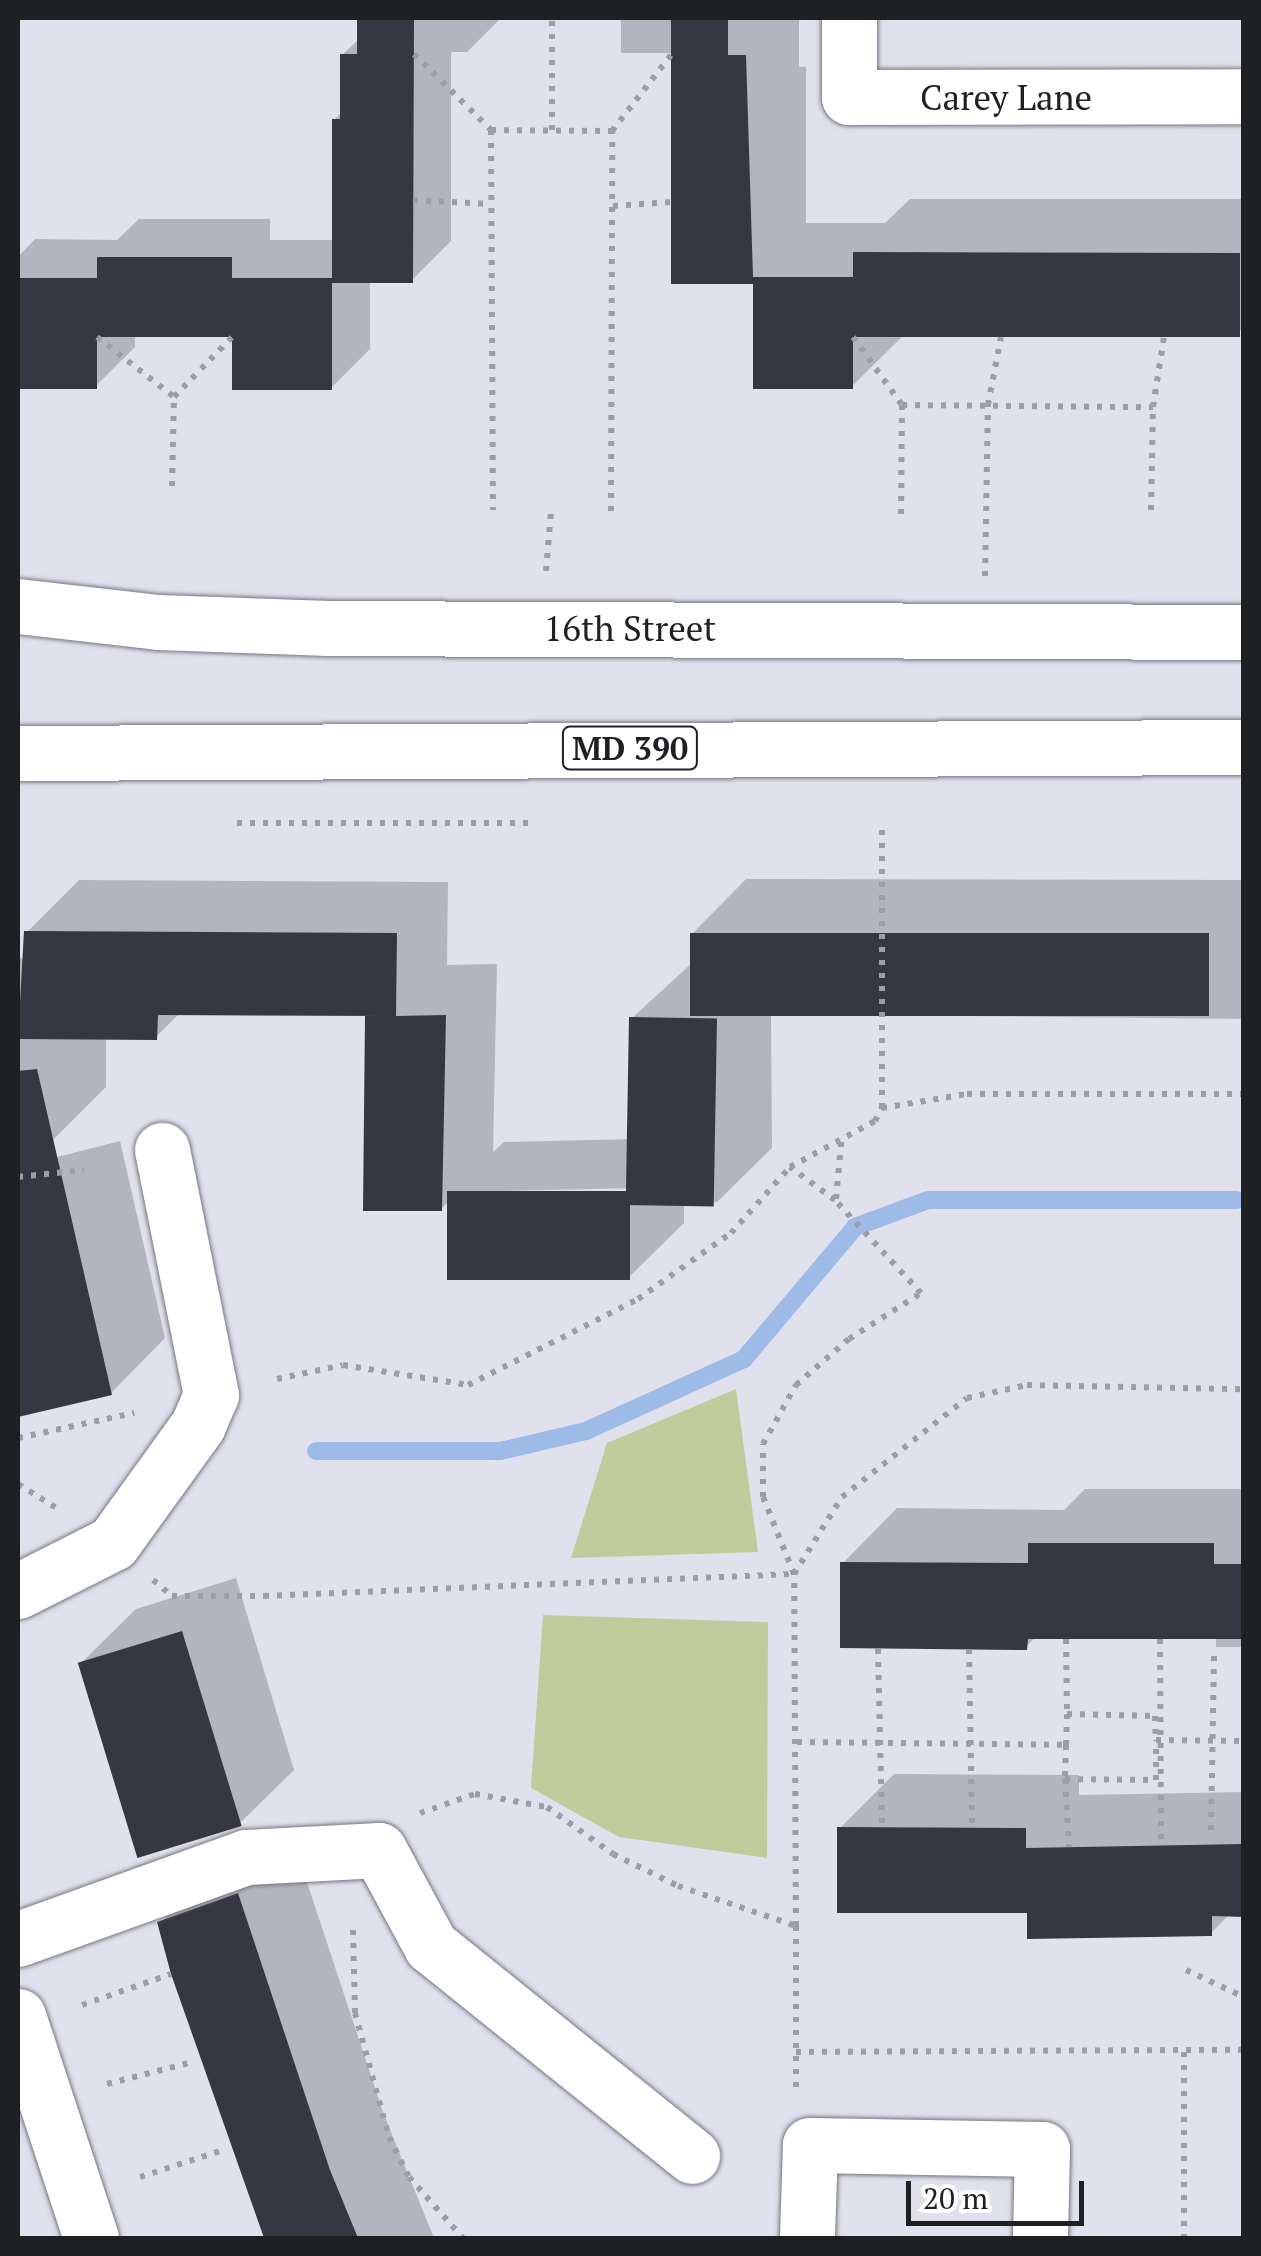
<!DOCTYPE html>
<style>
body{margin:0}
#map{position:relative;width:1261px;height:2256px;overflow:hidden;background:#e0e1ed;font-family:"PT Serif",serif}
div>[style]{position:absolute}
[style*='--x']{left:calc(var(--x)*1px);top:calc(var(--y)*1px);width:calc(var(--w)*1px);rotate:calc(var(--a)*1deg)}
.green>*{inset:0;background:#c1ca9b}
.shadow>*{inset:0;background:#0003}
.stream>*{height:18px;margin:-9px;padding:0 9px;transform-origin:9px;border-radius:9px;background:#9ebae6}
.building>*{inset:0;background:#363740;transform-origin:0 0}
.path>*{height:6px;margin-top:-3px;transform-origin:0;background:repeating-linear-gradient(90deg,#9c9da6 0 5px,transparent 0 13px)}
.roads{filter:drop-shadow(0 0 2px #757681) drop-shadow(0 0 2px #757681)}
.minor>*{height:55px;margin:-27.5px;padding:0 27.5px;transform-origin:27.5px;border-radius:27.5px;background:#fff}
.major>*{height:55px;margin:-27.5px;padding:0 27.5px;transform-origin:27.5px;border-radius:27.5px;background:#fff}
span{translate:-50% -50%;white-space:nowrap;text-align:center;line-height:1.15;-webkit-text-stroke:10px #fff;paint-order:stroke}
.shield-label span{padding:2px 8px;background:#fff;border:2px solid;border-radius:8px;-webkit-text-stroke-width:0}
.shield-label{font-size:32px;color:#1f2024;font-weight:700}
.street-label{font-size:35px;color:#1f2024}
.frame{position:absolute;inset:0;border:20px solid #1f2024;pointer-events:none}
.scale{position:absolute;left:906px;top:2181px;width:178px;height:45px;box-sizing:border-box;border:5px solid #1f2024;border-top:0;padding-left:12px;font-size:30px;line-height:35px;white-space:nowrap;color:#1f2024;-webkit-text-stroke:8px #fff;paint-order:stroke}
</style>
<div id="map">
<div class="green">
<div style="clip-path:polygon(736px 1389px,758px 1552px,571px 1558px,607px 1443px)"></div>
<div style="clip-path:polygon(543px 1615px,768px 1622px,767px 1858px,619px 1837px,531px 1788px)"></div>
</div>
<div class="shadow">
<div style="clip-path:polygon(360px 18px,501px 18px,467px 52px,451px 52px,451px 241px,412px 280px,370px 280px,370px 349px,331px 388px,235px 334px,135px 334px,135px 347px,96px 386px,18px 386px,18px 257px,35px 239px,117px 240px,139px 219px,270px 219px,270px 240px,334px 240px,334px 120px,342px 112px,342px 55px,360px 38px)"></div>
<div style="clip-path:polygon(621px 18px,799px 18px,799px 67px,806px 67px,806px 223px,885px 223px,910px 199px,1244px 199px,1244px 330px,904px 335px,852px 386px,755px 282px,673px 282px,673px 53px,621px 53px)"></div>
<div style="clip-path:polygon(evenodd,746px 879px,1244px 880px,1244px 1019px,771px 1014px,772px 1148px,717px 1202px,684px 1202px,684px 1223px,629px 1277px,450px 1200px,441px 1209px,368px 1017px,372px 1013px,181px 1012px,156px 1037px,106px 1037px,106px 1087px,54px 1139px,18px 1139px,18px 958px,27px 958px,27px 932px,79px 880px,448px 882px,447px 965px,497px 964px,493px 1152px,504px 1142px,633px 1139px,632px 1018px,692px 963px,692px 934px,746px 879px,643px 1188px,643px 1193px,500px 1196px,500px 1191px,643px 1188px)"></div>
<div style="clip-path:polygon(120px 1141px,165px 1338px,111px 1393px,18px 1415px,18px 1167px)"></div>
<div style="clip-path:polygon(1085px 1489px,1244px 1489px,1244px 1647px,1216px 1647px,1216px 1636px,1036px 1636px,1026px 1647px,843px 1563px,897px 1508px,1064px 1510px)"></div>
<div style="clip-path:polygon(236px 1578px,294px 1770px,239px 1824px,81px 1663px,136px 1609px)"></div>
<div style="clip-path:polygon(894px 1774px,1079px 1775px,1079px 1795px,1244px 1792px,1244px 1914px,1230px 1914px,1211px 1933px,1029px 1911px,840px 1828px)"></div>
<div style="clip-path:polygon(293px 1840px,384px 2115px,434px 2238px,269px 2238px,255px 2205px,160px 1923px,214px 1869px)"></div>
</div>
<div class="stream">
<div style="--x:316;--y:1451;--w:184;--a:0"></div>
<div style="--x:500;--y:1451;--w:88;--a:-13.1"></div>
<div style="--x:586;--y:1431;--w:174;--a:-24.5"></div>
<div style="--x:744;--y:1359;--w:172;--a:-49.9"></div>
<div style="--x:855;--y:1227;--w:78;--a:-20.3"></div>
<div style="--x:928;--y:1200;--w:309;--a:0"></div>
</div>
<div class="building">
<div style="clip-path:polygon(357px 18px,414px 18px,413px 283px,332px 283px,332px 390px,232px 390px,232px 337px,97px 337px,97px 389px,18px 389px,18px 278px,97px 278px,97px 257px,232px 257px,232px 278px,332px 278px,332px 119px,340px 119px,340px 54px,357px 54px)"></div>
<div style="clip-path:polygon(671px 18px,728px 18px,728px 55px,746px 55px,753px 277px,853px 277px,853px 252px,1240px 253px,1240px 337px,853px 337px,853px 389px,753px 389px,753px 284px,671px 284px)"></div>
<div style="clip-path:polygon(24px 931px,397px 933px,396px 1016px,446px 1015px,442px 1211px,363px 1211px,365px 1016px,388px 1016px,158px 1015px,157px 1040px,18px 1039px)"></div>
<div style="left:690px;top:933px;width:519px;height:83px"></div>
<div style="left:629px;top:1017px;width:88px;height:188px;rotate:1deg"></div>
<div style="clip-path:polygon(37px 1069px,112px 1395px,18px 1417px,18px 1071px)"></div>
<div style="left:630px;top:1191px;width:89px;height:183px;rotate:90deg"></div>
<div style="clip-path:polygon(1028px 1543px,1214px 1543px,1214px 1564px,1244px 1564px,1244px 1639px,1028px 1639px,1027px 1650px,840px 1648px,840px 1562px,1028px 1563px)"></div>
<div style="left:182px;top:1631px;width:204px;height:109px;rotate:73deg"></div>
<div style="clip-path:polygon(837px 1827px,1026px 1828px,1026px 1848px,1244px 1844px,1244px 1917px,1212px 1916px,1212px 1936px,1027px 1939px,1027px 1913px,837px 1913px)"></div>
<div style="clip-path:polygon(238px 1893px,330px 2170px,358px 2238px,264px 2238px,171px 1974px,157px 1922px)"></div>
</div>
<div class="path">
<div style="--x:414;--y:54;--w:108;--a:44.6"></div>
<div style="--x:491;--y:130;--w:380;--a:89.7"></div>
<div style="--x:491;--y:130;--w:121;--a:0.5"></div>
<div style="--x:552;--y:130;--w:112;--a:-90"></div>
<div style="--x:413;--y:200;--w:77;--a:3"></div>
<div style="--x:613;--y:206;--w:58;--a:-3.9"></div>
<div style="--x:97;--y:337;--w:98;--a:37.9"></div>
<div style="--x:853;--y:337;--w:84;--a:54.2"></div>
<div style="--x:902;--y:405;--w:111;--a:90.5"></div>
<div style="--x:902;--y:405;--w:251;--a:0.5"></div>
<div style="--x:172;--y:486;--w:89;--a:-88.7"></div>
<div style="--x:174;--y:397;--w:83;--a:-46"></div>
<div style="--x:1151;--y:510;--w:103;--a:-88.9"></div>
<div style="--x:1153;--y:407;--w:71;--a:-81.1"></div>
<div style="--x:611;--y:511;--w:380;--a:-89.8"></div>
<div style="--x:612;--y:131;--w:96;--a:-52.2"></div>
<div style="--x:546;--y:571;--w:59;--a:-85.2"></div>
<div style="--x:985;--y:576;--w:171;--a:-89"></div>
<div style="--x:988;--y:405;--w:69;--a:-79.2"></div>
<div style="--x:237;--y:823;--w:297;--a:0"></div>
<div style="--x:882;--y:1108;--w:86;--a:-9.4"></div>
<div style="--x:967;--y:1094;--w:277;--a:0"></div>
<div style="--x:18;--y:1177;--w:66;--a:-6.1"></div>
<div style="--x:836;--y:1199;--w:65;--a:-84.7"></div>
<div style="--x:277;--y:1379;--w:67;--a:-12"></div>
<div style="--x:343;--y:1365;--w:127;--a:9.1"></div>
<div style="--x:468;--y:1385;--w:191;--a:-26.8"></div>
<div style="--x:638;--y:1299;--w:114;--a:-35.4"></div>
<div style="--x:731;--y:1233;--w:89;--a:-48.2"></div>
<div style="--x:790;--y:1167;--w:97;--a:-28.4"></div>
<div style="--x:875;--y:1121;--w:15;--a:-62"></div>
<div style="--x:882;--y:1108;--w:285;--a:-90"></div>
<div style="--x:18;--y:1438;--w:119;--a:-12.2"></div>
<div style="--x:18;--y:1484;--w:44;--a:31.9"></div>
<div style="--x:153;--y:1580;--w:25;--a:40"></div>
<div style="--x:172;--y:1596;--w:92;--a:0"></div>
<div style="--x:264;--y:1596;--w:530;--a:-2.38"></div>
<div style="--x:794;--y:1574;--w:91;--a:-58.1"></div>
<div style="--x:842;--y:1497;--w:159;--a:-38.4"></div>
<div style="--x:967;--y:1398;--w:61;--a:-12.2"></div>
<div style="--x:1027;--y:1385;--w:217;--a:1.1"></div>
<div style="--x:1066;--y:1639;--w:75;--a:89.2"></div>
<div style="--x:1160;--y:1639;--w:207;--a:89.7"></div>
<div style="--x:878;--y:1649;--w:179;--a:88.7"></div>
<div style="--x:969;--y:1649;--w:179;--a:89"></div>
<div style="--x:797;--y:1742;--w:269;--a:0.6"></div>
<div style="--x:1066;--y:1745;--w:34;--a:92"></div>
<div style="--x:1065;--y:1779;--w:91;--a:0.6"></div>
<div style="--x:1156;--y:1780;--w:40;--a:-90"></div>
<div style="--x:1156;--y:1740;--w:88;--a:0.7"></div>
<div style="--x:1066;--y:1745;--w:31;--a:-88"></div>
<div style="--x:1067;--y:1714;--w:88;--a:1.3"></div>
<div style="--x:1155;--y:1716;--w:24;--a:88"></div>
<div style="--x:1065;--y:1779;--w:68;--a:86.6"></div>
<div style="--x:420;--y:1813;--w:58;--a:-19.1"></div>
<div style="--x:475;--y:1794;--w:73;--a:10.2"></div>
<div style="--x:547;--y:1807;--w:81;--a:35.5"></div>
<div style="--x:613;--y:1854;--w:72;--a:26.2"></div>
<div style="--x:678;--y:1886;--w:125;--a:18.7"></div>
<div style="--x:796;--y:1926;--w:352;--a:-90.3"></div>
<div style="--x:794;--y:1574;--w:83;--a:-111.9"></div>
<div style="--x:763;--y:1497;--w:53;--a:-90"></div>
<div style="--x:763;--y:1444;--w:68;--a:-60.8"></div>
<div style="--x:796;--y:1385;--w:70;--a:-41"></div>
<div style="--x:849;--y:1339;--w:85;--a:-32.6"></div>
<div style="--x:921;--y:1293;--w:127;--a:-132.8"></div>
<div style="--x:835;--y:1200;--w:56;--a:-143.7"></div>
<div style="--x:1211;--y:1830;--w:180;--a:-89"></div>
<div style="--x:796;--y:1926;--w:164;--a:90"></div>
<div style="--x:353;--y:1930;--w:83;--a:88.6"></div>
<div style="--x:355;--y:2013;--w:129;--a:74.7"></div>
<div style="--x:389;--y:2137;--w:45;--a:63.4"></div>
<div style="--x:409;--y:2177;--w:81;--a:48.5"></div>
<div style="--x:1186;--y:1970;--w:64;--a:25"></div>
<div style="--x:82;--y:2005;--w:94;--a:-19.2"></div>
<div style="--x:796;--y:2052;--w:448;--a:-0.3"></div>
<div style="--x:1184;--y:2052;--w:186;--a:90"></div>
<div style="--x:107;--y:2084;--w:85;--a:-14.4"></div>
<div style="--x:140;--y:2177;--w:84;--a:-18"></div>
</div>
<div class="roads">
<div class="minor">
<div style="--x:849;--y:18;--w:79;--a:90"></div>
<div style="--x:849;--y:97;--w:395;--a:-0.1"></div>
<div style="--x:18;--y:1591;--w:106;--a:-26.8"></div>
<div style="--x:113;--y:1543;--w:145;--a:-54.2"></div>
<div style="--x:198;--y:1425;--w:33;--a:-67"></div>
<div style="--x:211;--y:1395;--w:250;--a:-101.3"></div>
<div style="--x:18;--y:1939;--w:242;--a:-19.8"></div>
<div style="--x:246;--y:1857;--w:133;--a:-3"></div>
<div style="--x:379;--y:1850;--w:109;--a:61.6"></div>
<div style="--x:431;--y:1946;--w:335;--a:38.8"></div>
<div style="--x:807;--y:2238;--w:93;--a:-88.2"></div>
<div style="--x:810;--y:2145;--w:232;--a:1"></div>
<div style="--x:1042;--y:2149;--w:89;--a:91.3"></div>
</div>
<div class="major">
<div style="--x:18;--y:606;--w:141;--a:6.5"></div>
<div style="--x:158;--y:622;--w:171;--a:2"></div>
<div style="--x:329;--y:628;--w:915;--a:0.25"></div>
<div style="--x:18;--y:753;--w:1226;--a:-0.28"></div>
<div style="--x:18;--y:2016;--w:234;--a:71.8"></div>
</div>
</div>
<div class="shield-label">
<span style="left:630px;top:748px">MD 390</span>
</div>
<div class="street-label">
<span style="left:1006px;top:97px">Carey Lane</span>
<span style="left:630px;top:628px">16th Street</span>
</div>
<div class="frame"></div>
<div class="scale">20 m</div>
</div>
